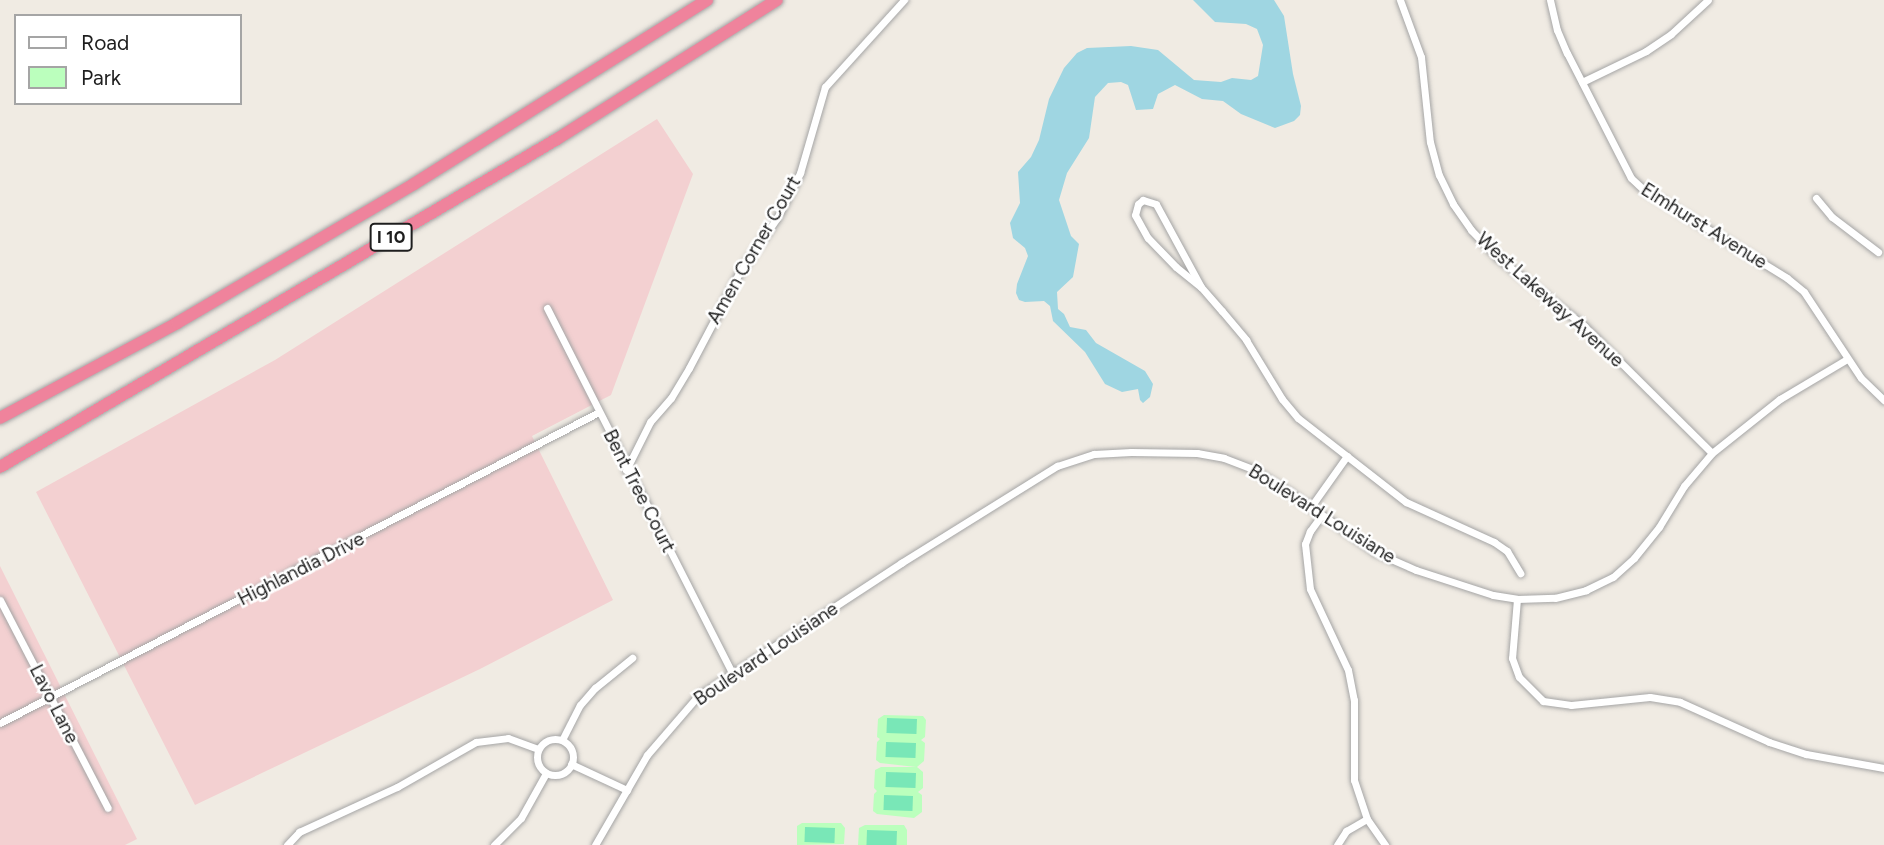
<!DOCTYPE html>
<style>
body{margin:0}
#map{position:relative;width:1884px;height:845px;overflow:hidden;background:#f0ebe3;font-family:Figtree,sans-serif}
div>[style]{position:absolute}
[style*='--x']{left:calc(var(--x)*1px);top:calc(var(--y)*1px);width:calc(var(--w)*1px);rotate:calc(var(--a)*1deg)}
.commercial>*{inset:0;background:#f3d0d1}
.park>*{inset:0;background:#bbffbd}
.pitch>*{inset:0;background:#79e7b7;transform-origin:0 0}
.water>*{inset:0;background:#9fd6e2}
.roads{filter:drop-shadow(0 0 2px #a5a5a5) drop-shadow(0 0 2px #a5a5a5)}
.street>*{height:7px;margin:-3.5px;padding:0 3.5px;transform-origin:3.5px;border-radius:3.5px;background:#fff}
.street>.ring{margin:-3.5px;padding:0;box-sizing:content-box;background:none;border:7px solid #fff;border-radius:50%}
.highway>*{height:12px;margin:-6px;padding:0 6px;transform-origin:6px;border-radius:6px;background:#ef839c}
span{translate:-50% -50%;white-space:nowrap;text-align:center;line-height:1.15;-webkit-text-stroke:5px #fff;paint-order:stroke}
.shield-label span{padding:2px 5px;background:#fff;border:2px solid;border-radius:5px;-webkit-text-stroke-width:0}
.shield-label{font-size:18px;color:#1e1e1e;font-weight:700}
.street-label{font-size:19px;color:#1e1e1e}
.legend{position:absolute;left:14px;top:14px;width:228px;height:91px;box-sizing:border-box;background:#fff;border:2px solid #a5a5a5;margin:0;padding:9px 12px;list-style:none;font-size:21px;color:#1e1e1e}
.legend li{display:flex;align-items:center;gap:14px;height:35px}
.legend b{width:35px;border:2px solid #a5a5a5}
</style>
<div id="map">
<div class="commercial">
<div style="clip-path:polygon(657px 119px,693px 174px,611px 395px,532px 436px,613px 600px,480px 669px,195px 805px,36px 492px,275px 360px)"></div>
<div style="clip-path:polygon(0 566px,137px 839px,125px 845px,0 845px)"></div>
</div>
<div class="park">
<div style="clip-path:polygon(884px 715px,923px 716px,926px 720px,925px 737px,921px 740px,925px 743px,924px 761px,917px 767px,923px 772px,923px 788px,918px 792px,922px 795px,922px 812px,914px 818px,877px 814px,873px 811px,874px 794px,877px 791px,874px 788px,875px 770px,881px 767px,916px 767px,880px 763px,876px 760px,877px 742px,880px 739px,877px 737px,878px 719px)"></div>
<div style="clip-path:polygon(802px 823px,841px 823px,845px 828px,844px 844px,797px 845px,797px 826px)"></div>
<div style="clip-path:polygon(865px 825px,904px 825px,907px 830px,907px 845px,858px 845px,859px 828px)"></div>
</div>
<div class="pitch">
<div style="left:887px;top:718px;width:30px;height:15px;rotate:2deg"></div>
<div style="left:886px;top:742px;width:30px;height:15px;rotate:2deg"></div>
<div style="left:886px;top:772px;width:30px;height:15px;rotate:2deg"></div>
<div style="left:884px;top:795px;width:29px;height:15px;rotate:2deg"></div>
<div style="left:805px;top:827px;width:30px;height:15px;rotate:2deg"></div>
<div style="left:867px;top:830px;width:30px;height:15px;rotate:2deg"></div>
</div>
<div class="water">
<div style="clip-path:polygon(1193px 0,1274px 0,1284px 16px,1293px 74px,1301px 106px,1300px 115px,1294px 121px,1275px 128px,1241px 114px,1223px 101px,1202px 99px,1175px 85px,1158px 94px,1153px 109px,1136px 110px,1128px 85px,1121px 82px,1108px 83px,1095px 97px,1089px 138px,1067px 173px,1059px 200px,1071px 236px,1079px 244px,1073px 277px,1057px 292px,1058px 309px,1064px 314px,1070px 327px,1086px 330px,1096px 343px,1145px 371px,1153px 384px,1150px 397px,1143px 403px,1140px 400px,1138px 389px,1122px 392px,1105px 384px,1085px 352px,1053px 321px,1050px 306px,1044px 301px,1025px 302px,1019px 300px,1016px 293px,1017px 284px,1028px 256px,1025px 248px,1013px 238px,1010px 223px,1020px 203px,1018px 172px,1031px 157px,1039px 140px,1049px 99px,1064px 68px,1077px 53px,1087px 48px,1131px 46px,1158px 50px,1194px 80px,1221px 82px,1232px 78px,1251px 80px,1258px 76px,1263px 45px,1257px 29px,1246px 24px,1215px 22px)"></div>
</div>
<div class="roads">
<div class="street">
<div style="--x:1400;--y:0;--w:61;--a:69.8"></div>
<div style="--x:1421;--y:57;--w:85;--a:84"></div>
<div style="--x:1430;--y:142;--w:34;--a:75"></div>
<div style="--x:1439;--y:175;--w:32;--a:64"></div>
<div style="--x:1453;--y:204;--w:32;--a:55"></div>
<div style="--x:1471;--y:230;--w:39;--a:46"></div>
<div style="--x:1498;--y:258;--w:110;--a:38.3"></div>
<div style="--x:1584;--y:326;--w:180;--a:44.8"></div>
<div style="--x:1550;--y:0;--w:31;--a:77"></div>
<div style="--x:1557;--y:30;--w:25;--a:67"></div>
<div style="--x:1567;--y:53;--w:140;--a:62.9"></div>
<div style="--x:1631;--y:178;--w:16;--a:43"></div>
<div style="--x:1643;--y:189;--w:169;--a:31.7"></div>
<div style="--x:1787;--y:278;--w:22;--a:39"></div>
<div style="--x:1804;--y:292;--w:103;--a:56.5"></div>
<div style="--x:1861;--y:378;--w:32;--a:44"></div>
<div style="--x:1582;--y:82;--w:71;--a:-25.8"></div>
<div style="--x:1646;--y:51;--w:30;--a:-34"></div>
<div style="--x:1671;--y:34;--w:50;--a:-42.6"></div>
<div style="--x:1816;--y:198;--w:25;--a:50"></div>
<div style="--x:1832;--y:217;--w:58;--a:37.3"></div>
<div style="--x:1201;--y:287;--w:94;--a:-118.5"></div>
<div style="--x:1156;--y:204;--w:14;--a:-163"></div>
<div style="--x:1143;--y:200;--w:6;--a:141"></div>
<div style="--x:1138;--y:204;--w:11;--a:105"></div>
<div style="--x:1135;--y:215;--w:26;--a:61"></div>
<div style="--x:1148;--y:238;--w:40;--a:46"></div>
<div style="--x:1176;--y:267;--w:32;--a:39"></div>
<div style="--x:1201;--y:287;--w:32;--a:49"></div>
<div style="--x:1222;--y:311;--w:38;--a:50"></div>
<div style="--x:1246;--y:340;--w:69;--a:58.6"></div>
<div style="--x:1282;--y:399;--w:25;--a:50"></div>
<div style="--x:1298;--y:418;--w:137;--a:37.9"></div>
<div style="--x:1406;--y:502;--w:97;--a:24.4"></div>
<div style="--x:1494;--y:542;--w:16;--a:35"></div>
<div style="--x:1507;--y:551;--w:26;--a:59"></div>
<div style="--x:547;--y:308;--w:409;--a:63.1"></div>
<div style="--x:626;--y:470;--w:54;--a:-63.4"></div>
<div style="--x:650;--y:422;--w:32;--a:-49"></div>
<div style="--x:671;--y:398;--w:35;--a:-59"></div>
<div style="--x:689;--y:368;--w:107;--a:-62.2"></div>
<div style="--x:739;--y:273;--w:67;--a:-55.4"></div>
<div style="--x:777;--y:218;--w:51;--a:-62.9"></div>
<div style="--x:800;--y:173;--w:90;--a:-73.8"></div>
<div style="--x:825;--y:87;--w:118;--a:-47.8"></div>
<div style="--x:1310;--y:508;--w:64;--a:-54.6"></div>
<div style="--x:1321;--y:516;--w:19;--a:126"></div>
<div style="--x:1310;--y:531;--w:14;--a:111"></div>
<div style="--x:1305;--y:544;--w:45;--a:83.7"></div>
<div style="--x:1310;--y:589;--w:89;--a:64.9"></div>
<div style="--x:1348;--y:670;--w:31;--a:79"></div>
<div style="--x:1354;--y:700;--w:80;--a:90"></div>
<div style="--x:1354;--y:780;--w:41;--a:71.6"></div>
<div style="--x:1367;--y:819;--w:32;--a:55"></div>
<div style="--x:1517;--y:599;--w:59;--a:94.8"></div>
<div style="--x:1512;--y:658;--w:20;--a:70"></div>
<div style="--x:1519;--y:677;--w:34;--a:45"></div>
<div style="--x:1543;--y:701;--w:28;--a:8"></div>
<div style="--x:1571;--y:705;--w:79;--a:-5.8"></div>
<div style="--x:1650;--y:697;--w:30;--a:9"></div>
<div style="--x:1680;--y:702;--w:98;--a:24.2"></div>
<div style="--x:1769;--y:742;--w:39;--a:18"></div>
<div style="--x:1806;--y:754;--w:79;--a:10.2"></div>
<div style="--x:0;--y:600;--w:234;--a:62.6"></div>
<div style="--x:0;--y:723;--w:675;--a:-27.44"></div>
<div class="ring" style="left:537px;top:739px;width:29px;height:29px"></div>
<div style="--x:562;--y:740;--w:39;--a:-63"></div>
<div style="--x:580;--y:705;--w:23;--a:-49"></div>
<div style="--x:595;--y:688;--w:48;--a:-39"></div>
<div style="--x:571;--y:764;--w:62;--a:24.9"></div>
<div style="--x:287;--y:845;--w:18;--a:-47"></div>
<div style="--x:299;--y:832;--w:108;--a:-24.7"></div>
<div style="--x:397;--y:787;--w:91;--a:-29.7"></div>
<div style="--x:476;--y:742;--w:32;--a:-7"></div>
<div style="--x:508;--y:738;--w:32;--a:20"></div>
<div style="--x:494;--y:845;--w:38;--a:-45"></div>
<div style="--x:521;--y:818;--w:51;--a:-60.9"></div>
<div style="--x:595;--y:845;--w:104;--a:-60"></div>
<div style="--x:647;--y:755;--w:78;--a:-49.2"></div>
<div style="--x:698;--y:696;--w:243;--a:-33.2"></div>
<div style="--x:901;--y:563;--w:184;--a:-31.9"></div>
<div style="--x:1057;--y:466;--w:39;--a:-18"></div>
<div style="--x:1094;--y:454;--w:37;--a:-3"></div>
<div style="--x:1131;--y:452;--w:66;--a:0.9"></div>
<div style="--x:1197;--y:453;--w:27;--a:10"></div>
<div style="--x:1224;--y:458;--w:30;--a:21"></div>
<div style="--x:1252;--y:469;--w:46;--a:31.6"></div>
<div style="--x:1291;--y:493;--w:103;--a:35.1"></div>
<div style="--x:1375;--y:552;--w:45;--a:23.7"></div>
<div style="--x:1416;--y:570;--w:81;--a:18"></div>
<div style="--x:1493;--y:595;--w:24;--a:9"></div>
<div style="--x:1517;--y:599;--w:38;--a:-2"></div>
<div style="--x:1555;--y:598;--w:32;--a:-14"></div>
<div style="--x:1586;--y:590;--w:30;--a:-26"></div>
<div style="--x:1613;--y:577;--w:28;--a:-42"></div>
<div style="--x:1634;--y:558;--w:40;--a:-51"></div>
<div style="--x:1659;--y:527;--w:48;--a:-58.6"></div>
<div style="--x:1684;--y:486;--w:43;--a:-49.7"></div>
<div style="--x:1712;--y:453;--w:87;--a:-38.5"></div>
<div style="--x:1780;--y:399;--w:78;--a:-30.8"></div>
<div style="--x:1337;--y:845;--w:17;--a:-57"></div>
<div style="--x:1346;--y:831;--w:24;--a:-30"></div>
</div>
<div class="highway">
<div style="--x:0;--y:418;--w:201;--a:-28.2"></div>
<div style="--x:177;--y:323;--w:275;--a:-30.4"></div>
<div style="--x:414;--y:184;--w:346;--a:-32.1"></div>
<div style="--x:0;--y:467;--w:646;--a:-30.49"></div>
<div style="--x:557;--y:139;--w:260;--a:-32.3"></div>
</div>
</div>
<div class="shield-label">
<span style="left:391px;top:237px">I 10</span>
</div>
<div class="street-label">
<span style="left:1704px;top:226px;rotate:32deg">Elmhurst Avenue</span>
<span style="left:754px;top:250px;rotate:-60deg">Amen Corner Court</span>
<span style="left:1550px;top:300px;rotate:42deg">West Lakeway Avenue</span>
<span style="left:639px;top:491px;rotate:63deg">Bent Tree Court</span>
<span style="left:1322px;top:514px;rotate:32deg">Boulevard Louisiane</span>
<span style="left:301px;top:569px;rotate:-27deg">Highlandia Drive</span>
<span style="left:766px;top:654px;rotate:-34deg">Boulevard Louisiane</span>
<span style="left:54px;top:704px;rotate:63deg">Lavo Lane</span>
</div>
<ul class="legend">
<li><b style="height:9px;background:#fff"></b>Road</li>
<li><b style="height:19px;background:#bbffbd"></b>Park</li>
</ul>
</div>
